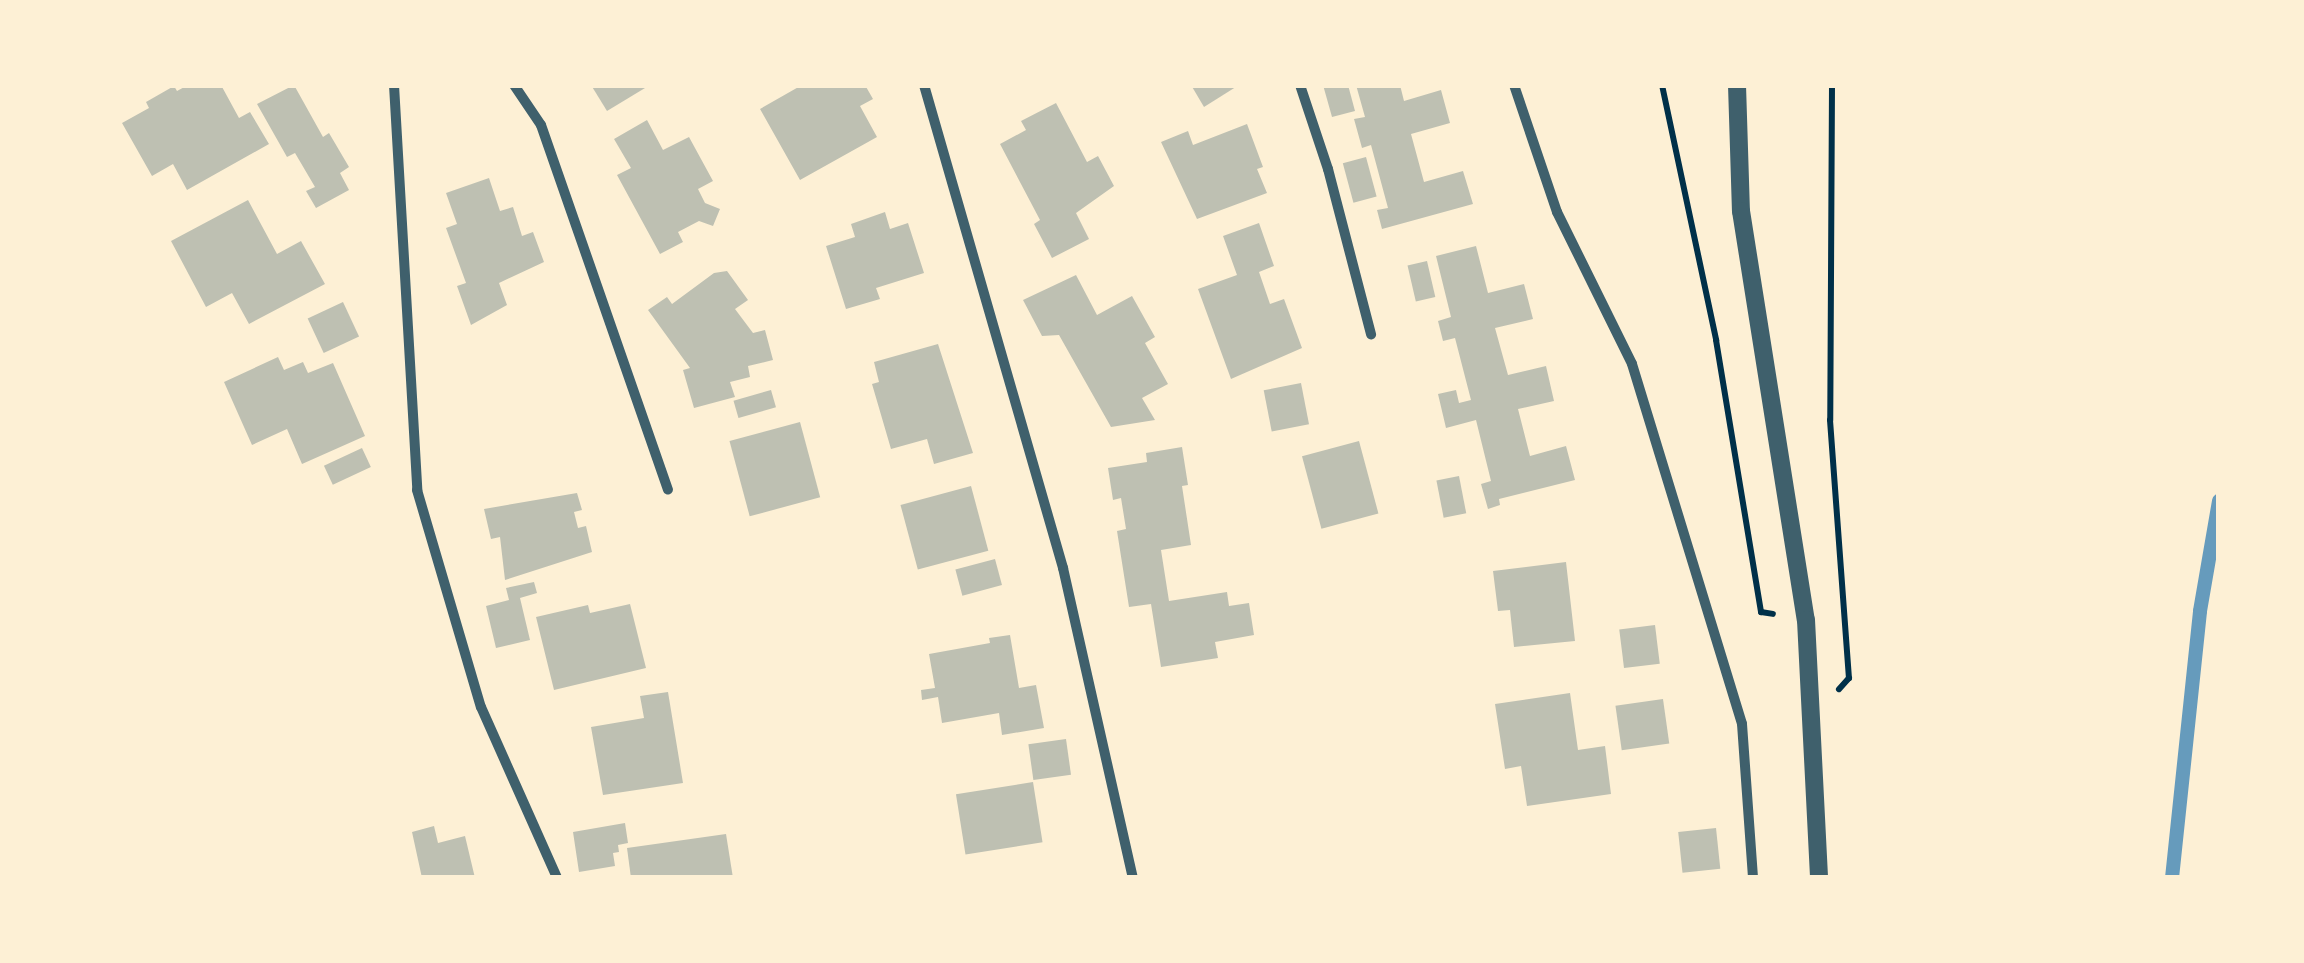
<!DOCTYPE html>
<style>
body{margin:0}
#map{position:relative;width:2304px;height:963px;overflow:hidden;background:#fdf0d5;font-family:Poppins,sans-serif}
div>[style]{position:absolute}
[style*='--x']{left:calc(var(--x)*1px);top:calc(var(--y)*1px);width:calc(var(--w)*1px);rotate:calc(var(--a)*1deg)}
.stream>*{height:14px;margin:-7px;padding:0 7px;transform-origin:7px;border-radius:7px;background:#669bbc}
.building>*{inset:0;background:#bec0b2;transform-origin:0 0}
.path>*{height:6px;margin:-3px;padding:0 3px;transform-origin:3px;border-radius:3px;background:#003049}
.minor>*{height:10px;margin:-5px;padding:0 5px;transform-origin:5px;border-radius:5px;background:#3f606c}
.tertiary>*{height:18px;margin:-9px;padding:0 9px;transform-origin:9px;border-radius:9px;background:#3f606c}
span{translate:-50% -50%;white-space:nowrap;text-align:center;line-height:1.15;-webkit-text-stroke:8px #fdf0d5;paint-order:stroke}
.frame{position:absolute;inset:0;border:88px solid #fdf0d5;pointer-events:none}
</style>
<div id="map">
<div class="stream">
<div style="--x:2172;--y:878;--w:268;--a:-84"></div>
<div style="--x:2200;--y:611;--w:112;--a:-80.2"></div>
</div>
<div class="building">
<div style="clip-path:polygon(188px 85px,221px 85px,239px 118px,250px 112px,269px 144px,187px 190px,173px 164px,152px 176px,122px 123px,149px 108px,146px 102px,174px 86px,177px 91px)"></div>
<div style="clip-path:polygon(294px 85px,323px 137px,329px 133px,349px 167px,340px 173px,349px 190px,316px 208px,306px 191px,315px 187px,295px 153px,287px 157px,257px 104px)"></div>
<div style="clip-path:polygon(591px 85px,650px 85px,607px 111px)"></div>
<div style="clip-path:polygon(802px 85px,865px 85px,873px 99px,860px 106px,877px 137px,800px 180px,760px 109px)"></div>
<div style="clip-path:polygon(1191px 85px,1239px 85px,1204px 107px)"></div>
<div style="clip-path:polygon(1323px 85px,1348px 85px,1355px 111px,1332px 117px)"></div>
<div style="clip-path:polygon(1356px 85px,1400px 85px,1404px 101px,1441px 90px,1450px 123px,1411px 134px,1424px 182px,1463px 171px,1473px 204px,1382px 229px,1377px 210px,1388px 208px,1371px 145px,1362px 148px,1354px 119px,1365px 117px)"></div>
<div style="clip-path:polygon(1056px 103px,1087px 162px,1098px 156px,1114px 186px,1076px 213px,1089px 239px,1052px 258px,1034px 224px,1040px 220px,1000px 144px,1026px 130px,1021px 121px)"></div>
<div style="clip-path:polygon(647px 120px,663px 150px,689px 137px,713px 181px,698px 189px,705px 203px,720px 209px,713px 226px,699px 221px,678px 232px,683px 242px,660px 254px,617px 175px,631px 168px,614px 139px)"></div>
<div style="clip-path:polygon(1247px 124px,1263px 167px,1257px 169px,1267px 193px,1197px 219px,1161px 142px,1188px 131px,1193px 145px)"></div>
<div style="left:1366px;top:157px;width:41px;height:24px;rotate:75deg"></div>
<div style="clip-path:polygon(489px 178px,500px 211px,513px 207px,522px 236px,533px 232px,544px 262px,499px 283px,507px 305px,471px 325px,457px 286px,466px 283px,446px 228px,457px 224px,446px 193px)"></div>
<div style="clip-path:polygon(248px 200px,277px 254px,301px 241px,325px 284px,249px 324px,232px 293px,206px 307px,171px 241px)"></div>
<div style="clip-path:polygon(885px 212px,890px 229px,908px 223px,924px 273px,876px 288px,880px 299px,846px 309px,826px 246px,855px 237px,851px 224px)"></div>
<div style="clip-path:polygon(1259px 223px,1274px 266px,1259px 272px,1270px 304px,1284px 299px,1302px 348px,1231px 379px,1198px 289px,1237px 275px,1223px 236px)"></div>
<div style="clip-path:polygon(1476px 246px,1488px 293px,1524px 284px,1533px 319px,1495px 328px,1508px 375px,1546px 366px,1554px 401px,1518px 409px,1530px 456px,1566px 446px,1575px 480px,1499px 499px,1500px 505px,1488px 509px,1481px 484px,1491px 481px,1476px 420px,1446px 428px,1438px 394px,1456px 390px,1459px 403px,1471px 400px,1455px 338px,1443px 341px,1438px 321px,1451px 317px,1436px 256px)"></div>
<div style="left:1427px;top:261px;width:37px;height:20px;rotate:77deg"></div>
<div style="clip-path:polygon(727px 271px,748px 300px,735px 309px,753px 333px,765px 330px,773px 360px,748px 366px,750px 377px,730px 382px,735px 397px,694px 408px,683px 370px,690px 368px,648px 310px,667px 297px,672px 304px,714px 273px)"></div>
<div style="clip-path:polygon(1076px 275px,1097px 315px,1132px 296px,1155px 337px,1145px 343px,1168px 384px,1142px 398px,1155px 420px,1111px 427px,1059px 335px,1042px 336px,1023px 300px)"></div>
<div style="left:343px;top:302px;width:38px;height:39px;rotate:65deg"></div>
<div style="clip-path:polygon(938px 344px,973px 453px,934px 464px,927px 439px,891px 449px,872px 384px,879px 382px,874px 362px)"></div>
<div style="clip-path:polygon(278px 357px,284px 370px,303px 362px,308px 373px,333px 363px,365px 436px,302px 464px,287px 429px,252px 445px,224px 382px)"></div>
<div style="left:1301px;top:383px;width:42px;height:38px;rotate:79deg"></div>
<div style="left:771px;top:390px;width:18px;height:39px;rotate:74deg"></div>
<div style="left:800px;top:422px;width:78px;height:73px;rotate:75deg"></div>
<div style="left:1359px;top:441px;width:75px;height:59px;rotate:75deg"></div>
<div style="clip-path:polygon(1182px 447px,1188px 485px,1182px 486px,1191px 545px,1161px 550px,1169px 601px,1227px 592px,1229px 606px,1249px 603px,1254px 635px,1215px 642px,1218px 658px,1161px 667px,1151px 604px,1129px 607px,1117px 531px,1126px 529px,1121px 498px,1113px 500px,1108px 468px,1147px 462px,1146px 453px)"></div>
<div style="left:362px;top:448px;width:21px;height:42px;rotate:65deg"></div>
<div style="left:1459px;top:476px;width:38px;height:23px;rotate:79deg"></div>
<div style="left:971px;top:486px;width:67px;height:73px;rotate:75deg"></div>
<div style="clip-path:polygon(577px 493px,582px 510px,574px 512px,578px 528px,586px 526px,592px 552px,505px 580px,500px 537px,491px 539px,484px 509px)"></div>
<div style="left:995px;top:559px;width:27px;height:41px;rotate:75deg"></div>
<div style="clip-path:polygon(1566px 562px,1575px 641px,1514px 647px,1510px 610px,1498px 611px,1493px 571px)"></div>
<div style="clip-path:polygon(534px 582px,537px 593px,520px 598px,530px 640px,496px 648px,486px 606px,509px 600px,506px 588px)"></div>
<div style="clip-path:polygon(630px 604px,646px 668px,554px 690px,536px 617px,588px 605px,590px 613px)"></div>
<div style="left:1655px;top:625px;width:39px;height:36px;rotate:83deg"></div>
<div style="clip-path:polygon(1010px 635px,1019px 688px,1036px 685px,1044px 728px,1002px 735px,999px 713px,942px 723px,938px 697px,922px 700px,921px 690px,935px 688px,929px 654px,990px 643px,989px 638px)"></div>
<div style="clip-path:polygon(668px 692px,683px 783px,603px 795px,591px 727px,644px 718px,640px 696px)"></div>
<div style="clip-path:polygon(1570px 693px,1578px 750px,1605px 746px,1611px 794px,1527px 806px,1521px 766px,1505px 769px,1495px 704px)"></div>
<div style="left:1663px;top:699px;width:45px;height:48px;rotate:82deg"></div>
<div style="left:1066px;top:739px;width:36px;height:38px;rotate:82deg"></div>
<div style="left:1033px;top:782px;width:61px;height:78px;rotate:81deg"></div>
<div style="clip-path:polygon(625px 823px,628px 843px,618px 845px,619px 852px,613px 853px,615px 866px,579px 872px,573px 832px)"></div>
<div style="clip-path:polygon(434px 826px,438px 843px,465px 836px,475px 878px,422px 878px,412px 832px)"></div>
<div style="left:1716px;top:828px;width:41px;height:38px;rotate:84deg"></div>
<div style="clip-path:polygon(726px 834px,733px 878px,631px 878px,627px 848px)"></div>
</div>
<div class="path">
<div style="--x:1662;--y:85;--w:261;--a:78"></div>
<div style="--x:1716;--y:340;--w:276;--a:80.6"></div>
<div style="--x:1761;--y:612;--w:12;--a:9"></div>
<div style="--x:1832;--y:85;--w:335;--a:90.3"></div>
<div style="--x:1830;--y:420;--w:259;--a:85.8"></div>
<div style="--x:1849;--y:678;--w:15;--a:132"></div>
</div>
<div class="minor">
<div style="--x:394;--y:85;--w:406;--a:86.7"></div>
<div style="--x:417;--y:490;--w:226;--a:73.6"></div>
<div style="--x:481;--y:707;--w:187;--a:66"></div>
<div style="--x:514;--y:85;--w:48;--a:56"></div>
<div style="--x:541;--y:125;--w:386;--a:70.8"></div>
<div style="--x:924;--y:85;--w:503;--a:73.94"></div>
<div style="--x:1063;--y:568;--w:318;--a:77.3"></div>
<div style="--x:1300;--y:85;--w:89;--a:71.6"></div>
<div style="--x:1328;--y:169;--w:171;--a:75.4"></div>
<div style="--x:1514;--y:85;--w:134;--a:71.3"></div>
<div style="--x:1557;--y:212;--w:169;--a:63.7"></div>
<div style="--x:1632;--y:364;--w:376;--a:73"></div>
<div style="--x:1742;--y:724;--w:154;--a:85.9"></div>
</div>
<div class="tertiary">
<div style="--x:1737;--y:85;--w:126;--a:88.2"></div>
<div style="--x:1741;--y:211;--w:414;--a:81"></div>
<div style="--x:1806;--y:620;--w:258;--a:87.1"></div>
</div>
<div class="frame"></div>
</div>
